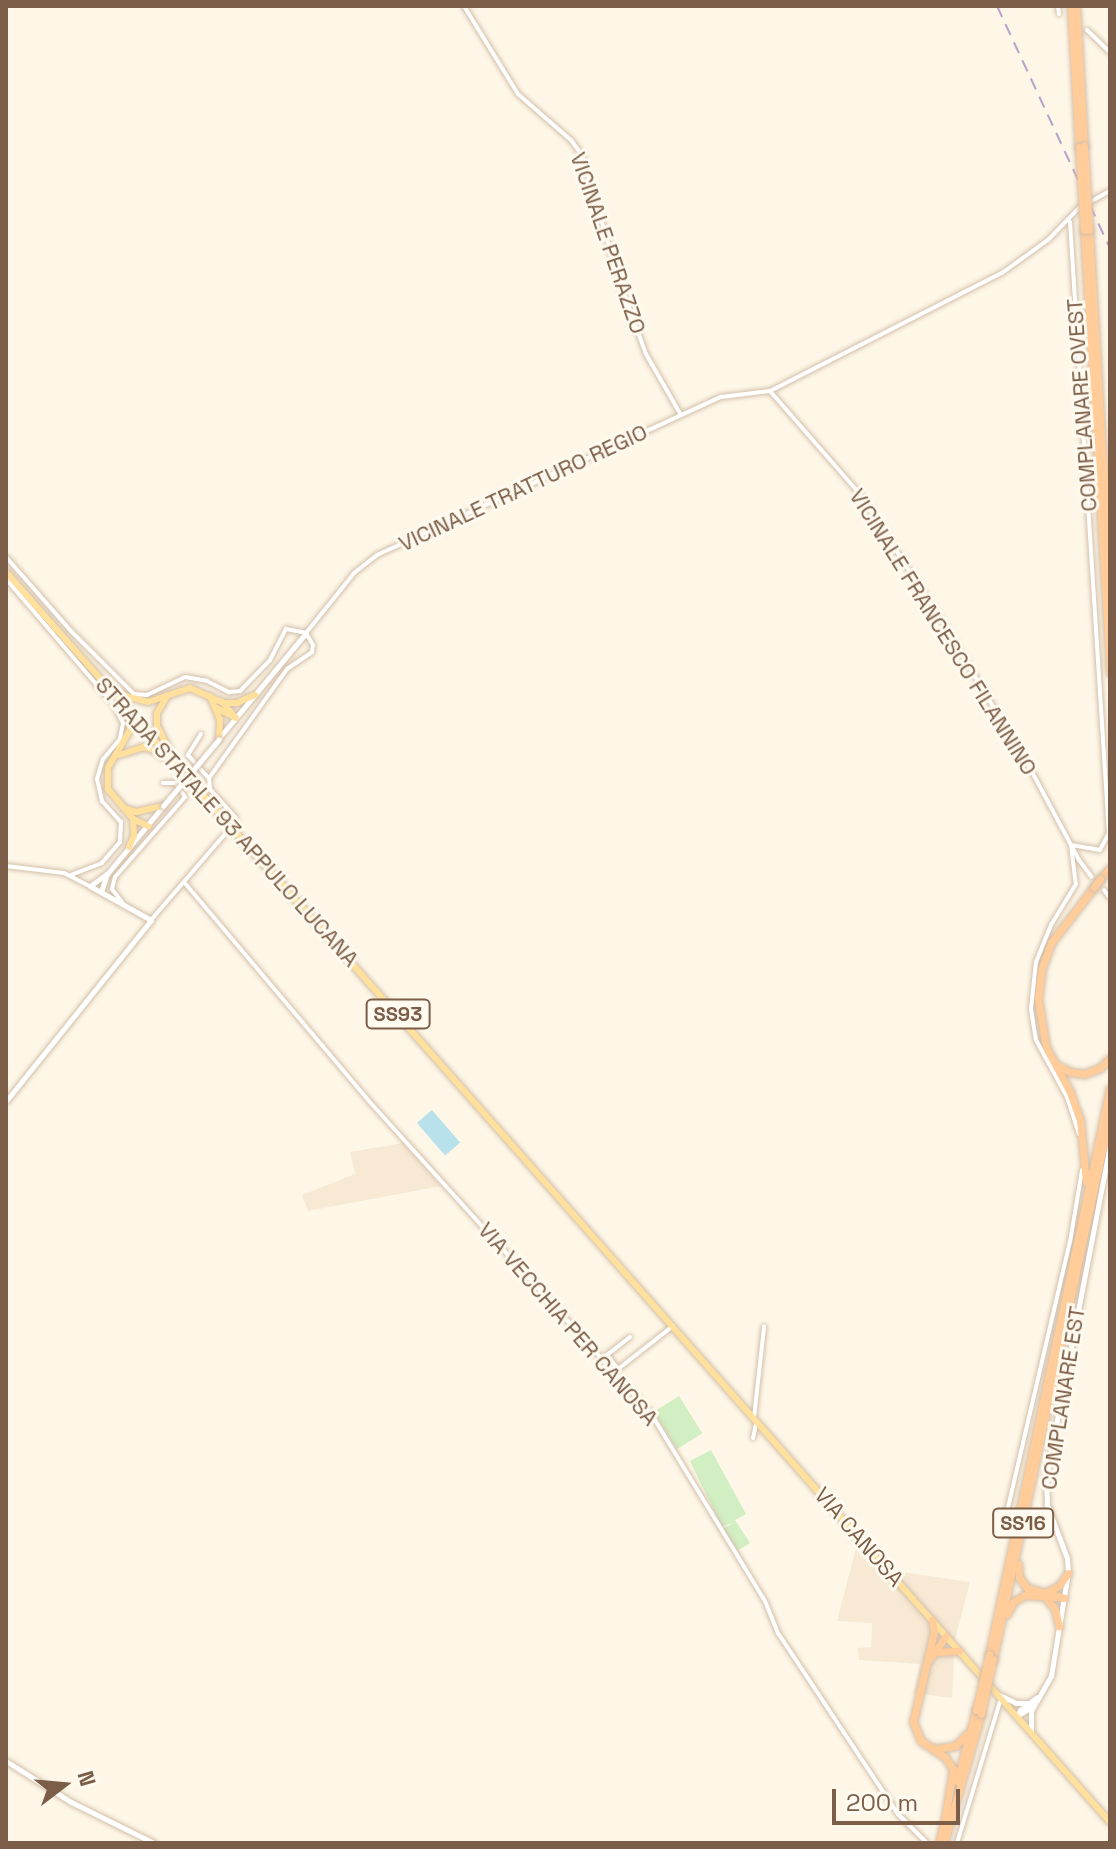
<!DOCTYPE html>
<style>
body{margin:0}
#map{position:relative;width:1116px;height:1849px;overflow:hidden;background:#fef7e7;font-family:"Space Grotesk",sans-serif}
div>[style]{position:absolute}
[style*='--x']{left:calc(var(--x)*1px);top:calc(var(--y)*1px);width:calc(var(--w)*1px);rotate:calc(var(--a)*1deg)}
.residential>*{inset:0;background:#f7e9d4}
.green>*{inset:0;background:#d2eec3;transform-origin:0 0}
.water>*{inset:0;background:#b8e1eb;transform-origin:0 0}
.roads{filter:drop-shadow(0 0 2px #d3bfaa) drop-shadow(0 0 2px #d3bfaa)}
.minor>*{height:4px;margin:-2px;padding:0 2px;transform-origin:2px;border-radius:2px;background:#fff}
.tertiary>*{height:5px;margin:-2.5px;padding:0 2.5px;transform-origin:2.5px;border-radius:2.5px;background:#fff}
.secondary>*{height:5px;margin:-2.5px;padding:0 2.5px;transform-origin:2.5px;border-radius:2.5px;background:#fff}
.primary>*{height:6px;margin:-3px;padding:0 3px;transform-origin:3px;border-radius:3px;background:#ffe09d}
.trunk>*{height:7px;margin:-3.5px;padding:0 3.5px;transform-origin:3.5px;border-radius:3.5px;background:#ffcc9a}
.rail>*{height:2px;margin-top:-1px;transform-origin:0;background:repeating-linear-gradient(90deg,#baa2cb 0 12px,transparent 0 20px)}
.bridges{filter:drop-shadow(0 0 2px #d3bfaa) drop-shadow(0 0 2px #d3bfaa)}
.tertiary-bridge>*{height:5px;margin:-2.5px;padding:0 2.5px;transform-origin:2.5px;border-radius:2.5px;background:#fff}
.trunk-bridge>*{height:7px;margin:-3.5px;padding:0 3.5px;transform-origin:3.5px;border-radius:3.5px;background:#ffcc9a}
span{translate:-50% -50%;white-space:nowrap;text-align:center;line-height:1.15;-webkit-text-stroke:6px #fffaef;paint-order:stroke}
.shield-label span{padding:2px 6px;background:#fffaef;border:2px solid;border-radius:6px;-webkit-text-stroke-width:0}
.shield-label{font-size:20px;color:#7c5d47;font-weight:700}
.street-label{font-size:22px;color:#7c5d47}
.frame{position:absolute;inset:0;border:8px solid #7c5d47;pointer-events:none}
.north{position:absolute;left:24px;top:1745px;width:80px;height:80px;-webkit-text-stroke:6px #fffaef;paint-order:stroke;rotate:74deg;font-size:22px;font-weight:700;line-height:32px;text-align:center;color:#7c5d47}
.north::after{content:'';display:block;margin:auto;width:28px;height:36px;background:#7c5d47;clip-path:polygon(50% 0,100% 100%,50% 72%,0 100%)}
.scale{position:absolute;left:832px;top:1789px;width:128px;height:36px;box-sizing:border-box;border:4px solid #7c5d47;border-top:0;padding-left:10px;font-size:24px;line-height:28px;white-space:nowrap;color:#7c5d47;-webkit-text-stroke:6px #fffaef;paint-order:stroke}
</style>
<div id="map">
<div class="residential">
<div style="clip-path:polygon(403px 1143px,441px 1186px,308px 1211px,302px 1195px,355px 1174px,350px 1152px)"></div>
<div style="clip-path:polygon(865px 1539px,895px 1571px,970px 1582px,955px 1640px,952px 1698px,913px 1693px,920px 1664px,859px 1660px,858px 1648px,871px 1647px,872px 1623px,837px 1621px,857px 1544px)"></div>
</div>
<div class="green">
<div style="left:679px;top:1396px;width:44px;height:30px;rotate:58deg"></div>
<div style="clip-path:polygon(711px 1450px,746px 1514px,735px 1520px,750px 1543px,737px 1551px,723px 1529px,734px 1522px,722px 1527px,690px 1461px)"></div>
</div>
<div class="water">
<div style="left:432px;top:1110px;width:43px;height:20px;rotate:49deg"></div>
</div>
<div class="roads">
<div class="minor">
<div style="--x:464;--y:6;--w:103;--a:58.5"></div>
<div style="--x:518;--y:94;--w:70;--a:41"></div>
<div style="--x:571;--y:140;--w:19;--a:54"></div>
<div style="--x:582;--y:155;--w:134;--a:73.5"></div>
<div style="--x:620;--y:283;--w:76;--a:69.9"></div>
<div style="--x:646;--y:354;--w:70;--a:60.2"></div>
<div style="--x:1058;--y:6;--w:8;--a:83"></div>
<div style="--x:1087;--y:30;--w:32;--a:44"></div>
<div style="--x:1070;--y:222;--w:612;--a:86.35"></div>
<div style="--x:1109;--y:833;--w:19;--a:118"></div>
<div style="--x:1100;--y:850;--w:29;--a:-170"></div>
<div style="--x:770;--y:391;--w:135;--a:48.9"></div>
<div style="--x:859;--y:493;--w:149;--a:57.1"></div>
<div style="--x:940;--y:618;--w:177;--a:59.1"></div>
<div style="--x:1031;--y:770;--w:102;--a:61.9"></div>
<div style="--x:1079;--y:860;--w:21;--a:53"></div>
<div style="--x:6;--y:557;--w:98;--a:48.7"></div>
<div style="--x:71;--y:631;--w:89;--a:45"></div>
<div style="--x:134;--y:694;--w:13;--a:4"></div>
<div style="--x:147;--y:695;--w:42;--a:-25.3"></div>
<div style="--x:185;--y:677;--w:22;--a:10"></div>
<div style="--x:207;--y:681;--w:25;--a:27"></div>
<div style="--x:229;--y:692;--w:11;--a:-5"></div>
<div style="--x:240;--y:691;--w:43;--a:-45.9"></div>
<div style="--x:270;--y:660;--w:35;--a:-63"></div>
<div style="--x:286;--y:629;--w:20;--a:11"></div>
<div style="--x:6;--y:579;--w:166;--a:49.4"></div>
<div style="--x:114;--y:705;--w:20;--a:63"></div>
<div style="--x:123;--y:723;--w:16;--a:101"></div>
<div style="--x:120;--y:739;--w:26;--a:130"></div>
<div style="--x:103;--y:759;--w:21;--a:107"></div>
<div style="--x:97;--y:779;--w:23;--a:77"></div>
<div style="--x:102;--y:801;--w:28;--a:48"></div>
<div style="--x:121;--y:822;--w:20;--a:93"></div>
<div style="--x:120;--y:842;--w:28;--a:131"></div>
<div style="--x:102;--y:863;--w:33;--a:159"></div>
<div style="--x:306;--y:633;--w:77;--a:-51.3"></div>
<div style="--x:354;--y:573;--w:29;--a:-38"></div>
<div style="--x:377;--y:555;--w:379;--a:-24.7"></div>
<div style="--x:721;--y:397;--w:49;--a:-7"></div>
<div style="--x:770;--y:391;--w:260;--a:-27"></div>
<div style="--x:1002;--y:273;--w:57;--a:-35.7"></div>
<div style="--x:1048;--y:240;--w:45;--a:-45.9"></div>
<div style="--x:1079;--y:208;--w:35;--a:-29"></div>
<div style="--x:201;--y:734;--w:25;--a:122"></div>
<div style="--x:188;--y:755;--w:31;--a:48"></div>
<div style="--x:236;--y:818;--w:39;--a:-132"></div>
<div style="--x:210;--y:789;--w:11;--a:-95"></div>
<div style="--x:209;--y:778;--w:134;--a:-54.4"></div>
<div style="--x:287;--y:669;--w:30;--a:-34"></div>
<div style="--x:312;--y:652;--w:7;--a:-82"></div>
<div style="--x:313;--y:645;--w:14;--a:-120"></div>
<div style="--x:1071;--y:845;--w:39;--a:83"></div>
<div style="--x:1076;--y:884;--w:48;--a:121.4"></div>
<div style="--x:1051;--y:925;--w:40;--a:112"></div>
<div style="--x:1036;--y:962;--w:47;--a:96.1"></div>
<div style="--x:1031;--y:1009;--w:31;--a:81"></div>
<div style="--x:1036;--y:1040;--w:65;--a:61.5"></div>
<div style="--x:1067;--y:1097;--w:39;--a:72"></div>
<div style="--x:6;--y:866;--w:58;--a:6.9"></div>
<div style="--x:64;--y:873;--w:29;--a:27"></div>
<div style="--x:184;--y:882;--w:285;--a:49.8"></div>
<div style="--x:368;--y:1100;--w:421;--a:47.9"></div>
<div style="--x:650;--y:1412;--w:221;--a:58.7"></div>
<div style="--x:765;--y:1601;--w:35;--a:68"></div>
<div style="--x:778;--y:1633;--w:217;--a:56.5"></div>
<div style="--x:898;--y:1814;--w:41;--a:45"></div>
<div style="--x:1104;--y:890;--w:10;--a:53"></div>
<div style="--x:122;--y:902;--w:16;--a:-128"></div>
<div style="--x:112;--y:889;--w:12;--a:-76"></div>
<div style="--x:115;--y:877;--w:106;--a:-48.8"></div>
<div style="--x:185;--y:797;--w:17;--a:-123"></div>
<div style="--x:176;--y:783;--w:13;--a:180"></div>
<div style="--x:151;--y:920;--w:112;--a:-49.3"></div>
<div style="--x:630;--y:1337;--w:29;--a:142"></div>
<div style="--x:607;--y:1355;--w:18;--a:52"></div>
<div style="--x:618;--y:1369;--w:70;--a:-38"></div>
<div style="--x:754;--y:1418;--w:92;--a:-83.7"></div>
<div style="--x:753;--y:1438;--w:14;--a:-78"></div>
<div style="--x:1003;--y:1529;--w:295;--a:-76.9"></div>
<div style="--x:1070;--y:1242;--w:73;--a:-80.5"></div>
<div style="--x:957;--y:1843;--w:152;--a:-73.1"></div>
</div>
<div class="tertiary">
<div style="--x:219;--y:738;--w:136;--a:-50.4"></div>
<div style="--x:101;--y:892;--w:19;--a:-72"></div>
<div style="--x:6;--y:1101;--w:232;--a:-51.3"></div>
<div style="--x:151;--y:920;--w:70;--a:-150.9"></div>
<div style="--x:90;--y:886;--w:22;--a:-36"></div>
<div style="--x:108;--y:873;--w:87;--a:-50.6"></div>
<div style="--x:999;--y:1695;--w:19;--a:25"></div>
<div style="--x:1016;--y:1703;--w:11;--a:0"></div>
<div style="--x:1017;--y:1716;--w:7;--a:-63"></div>
<div style="--x:1020;--y:1710;--w:21;--a:-37"></div>
<div style="--x:1017;--y:1716;--w:19;--a:-32"></div>
<div style="--x:1031;--y:1732;--w:21;--a:-90"></div>
<div style="--x:1031;--y:1711;--w:40;--a:-60.3"></div>
<div style="--x:1051;--y:1676;--w:105;--a:-80.7"></div>
<div style="--x:1068;--y:1572;--w:14;--a:-94"></div>
<div style="--x:1067;--y:1558;--w:57;--a:-110.7"></div>
<div style="--x:1047;--y:1505;--w:28;--a:-92"></div>
<div style="--x:1046;--y:1477;--w:338;--a:-79.1"></div>
</div>
<div class="secondary">
<div style="--x:6;--y:1761;--w:77;--a:32.2"></div>
<div style="--x:71;--y:1802;--w:93;--a:26.3"></div>
</div>
<div class="primary">
<div style="--x:6;--y:572;--w:1668;--a:48.55"></div>
<div style="--x:115;--y:693;--w:34;--a:15"></div>
<div style="--x:148;--y:702;--w:44;--a:-18.4"></div>
<div style="--x:190;--y:688;--w:35;--a:24"></div>
<div style="--x:222;--y:702;--w:21;--a:49"></div>
<div style="--x:167;--y:696;--w:20;--a:120"></div>
<div style="--x:157;--y:713;--w:13;--a:90"></div>
<div style="--x:157;--y:726;--w:28;--a:63"></div>
<div style="--x:210;--y:696;--w:25;--a:67"></div>
<div style="--x:220;--y:719;--w:20;--a:93"></div>
<div style="--x:224;--y:703;--w:13;--a:0"></div>
<div style="--x:237;--y:703;--w:20;--a:-24"></div>
<div style="--x:122;--y:708;--w:12;--a:55"></div>
<div style="--x:129;--y:718;--w:12;--a:85"></div>
<div style="--x:130;--y:730;--w:44;--a:120.1"></div>
<div style="--x:108;--y:768;--w:21;--a:90"></div>
<div style="--x:108;--y:789;--w:39;--a:50"></div>
<div style="--x:133;--y:819;--w:17;--a:25"></div>
<div style="--x:217;--y:708;--w:21;--a:28"></div>
<div style="--x:119;--y:755;--w:25;--a:-18"></div>
<div style="--x:143;--y:747;--w:11;--a:15"></div>
<div style="--x:154;--y:750;--w:24;--a:36"></div>
<div style="--x:124;--y:808;--w:13;--a:18"></div>
<div style="--x:136;--y:812;--w:28;--a:-13"></div>
<div style="--x:129;--y:847;--w:12;--a:-66"></div>
<div style="--x:134;--y:836;--w:17;--a:-93"></div>
</div>
<div class="trunk">
<div style="--x:1071;--y:6;--w:141;--a:86.8"></div>
<div style="--x:1076;--y:6;--w:140;--a:86.7"></div>
<div style="--x:1084;--y:230;--w:444;--a:86.6"></div>
<div style="--x:1089;--y:230;--w:355;--a:86.6"></div>
<div style="--x:1100;--y:879;--w:15;--a:-48"></div>
<div style="--x:1057;--y:1065;--w:15;--a:28"></div>
<div style="--x:1070;--y:1072;--w:14;--a:8"></div>
<div style="--x:1084;--y:1074;--w:17;--a:-21"></div>
<div style="--x:1100;--y:1068;--w:14;--a:-45"></div>
<div style="--x:1086;--y:1182;--w:62;--a:-95.5"></div>
<div style="--x:1080;--y:1120;--w:30;--a:-110"></div>
<div style="--x:1070;--y:1092;--w:51;--a:-118.1"></div>
<div style="--x:1046;--y:1047;--w:49;--a:-99.5"></div>
<div style="--x:1038;--y:999;--w:31;--a:-83"></div>
<div style="--x:1042;--y:968;--w:27;--a:-70"></div>
<div style="--x:1051;--y:943;--w:71;--a:-52.5"></div>
<div style="--x:1018;--y:1564;--w:13;--a:86"></div>
<div style="--x:1019;--y:1577;--w:14;--a:54"></div>
<div style="--x:1027;--y:1588;--w:38;--a:15"></div>
<div style="--x:1047;--y:1592;--w:13;--a:-27"></div>
<div style="--x:1059;--y:1586;--w:16;--a:-55"></div>
<div style="--x:1046;--y:1598;--w:14;--a:51"></div>
<div style="--x:1055;--y:1609;--w:18;--a:77"></div>
<div style="--x:1007;--y:1614;--w:13;--a:-63"></div>
<div style="--x:1013;--y:1602;--w:14;--a:-30"></div>
<div style="--x:1025;--y:1595;--w:39;--a:4"></div>
<div style="--x:932;--y:1620;--w:12;--a:81"></div>
<div style="--x:934;--y:1632;--w:92;--a:103.1"></div>
<div style="--x:913;--y:1722;--w:21;--a:67"></div>
<div style="--x:921;--y:1741;--w:29;--a:34"></div>
<div style="--x:945;--y:1757;--w:14;--a:56"></div>
<div style="--x:953;--y:1769;--w:57;--a:99.1"></div>
<div style="--x:937;--y:1652;--w:22;--a:-3"></div>
<div style="--x:989;--y:1655;--w:580;--a:-77.95"></div>
<div style="--x:993;--y:1659;--w:557;--a:-77.88"></div>
<div style="--x:929;--y:1660;--w:29;--a:-55"></div>
<div style="--x:933;--y:1749;--w:22;--a:-8"></div>
<div style="--x:955;--y:1746;--w:17;--a:-45"></div>
<div style="--x:957;--y:1781;--w:73;--a:-75"></div>
<div style="--x:939;--y:1843;--w:21;--a:-76"></div>
<div style="--x:944;--y:1843;--w:134;--a:-74"></div>
</div>
</div>
<div class="rail">
<div style="--x:997;--y:6;--w:267;--a:65"></div>
</div>
<div class="bridges">
<div class="tertiary-bridge">
<div style="--x:163;--y:806;--w:87;--a:-50.1"></div>
</div>
<div class="trunk-bridge">
<div style="--x:1084;--y:146;--w:84;--a:86.6"></div>
<div style="--x:1079;--y:147;--w:83;--a:86.6"></div>
<div style="--x:1094;--y:887;--w:10;--a:-53"></div>
<div style="--x:976;--y:1710;--w:57;--a:-76.7"></div>
<div style="--x:981;--y:1714;--w:56;--a:-77.7"></div>
</div>
</div>
<div class="shield-label">
<span style="left:398px;top:1014px">SS93</span>
<span style="left:1023px;top:1523px">SS16</span>
</div>
<div class="street-label">
<span style="left:608px;top:243px;rotate:71deg">VICINALE PERAZZO</span>
<span style="left:1082px;top:405px;rotate:-94deg">COMPLANARE OVEST</span>
<span style="left:523px;top:488px;rotate:-25deg">VICINALE TRATTURO REGIO</span>
<span style="left:943px;top:632px;rotate:58deg">VICINALE FRANCESCO FILANNINO</span>
<span style="left:227px;top:822px;rotate:48deg">STRADA STATALE 93 APPULO LUCANA</span>
<span style="left:568px;top:1324px;rotate:49deg">VIA VECCHIA PER CANOSA</span>
<span style="left:1063px;top:1398px;rotate:-81deg">COMPLANARE EST</span>
<span style="left:859px;top:1537px;rotate:49deg">VIA CANOSA</span>
</div>
<div class="frame"></div>
<div class="north">N</div>
<div class="scale">200 m</div>
</div>
